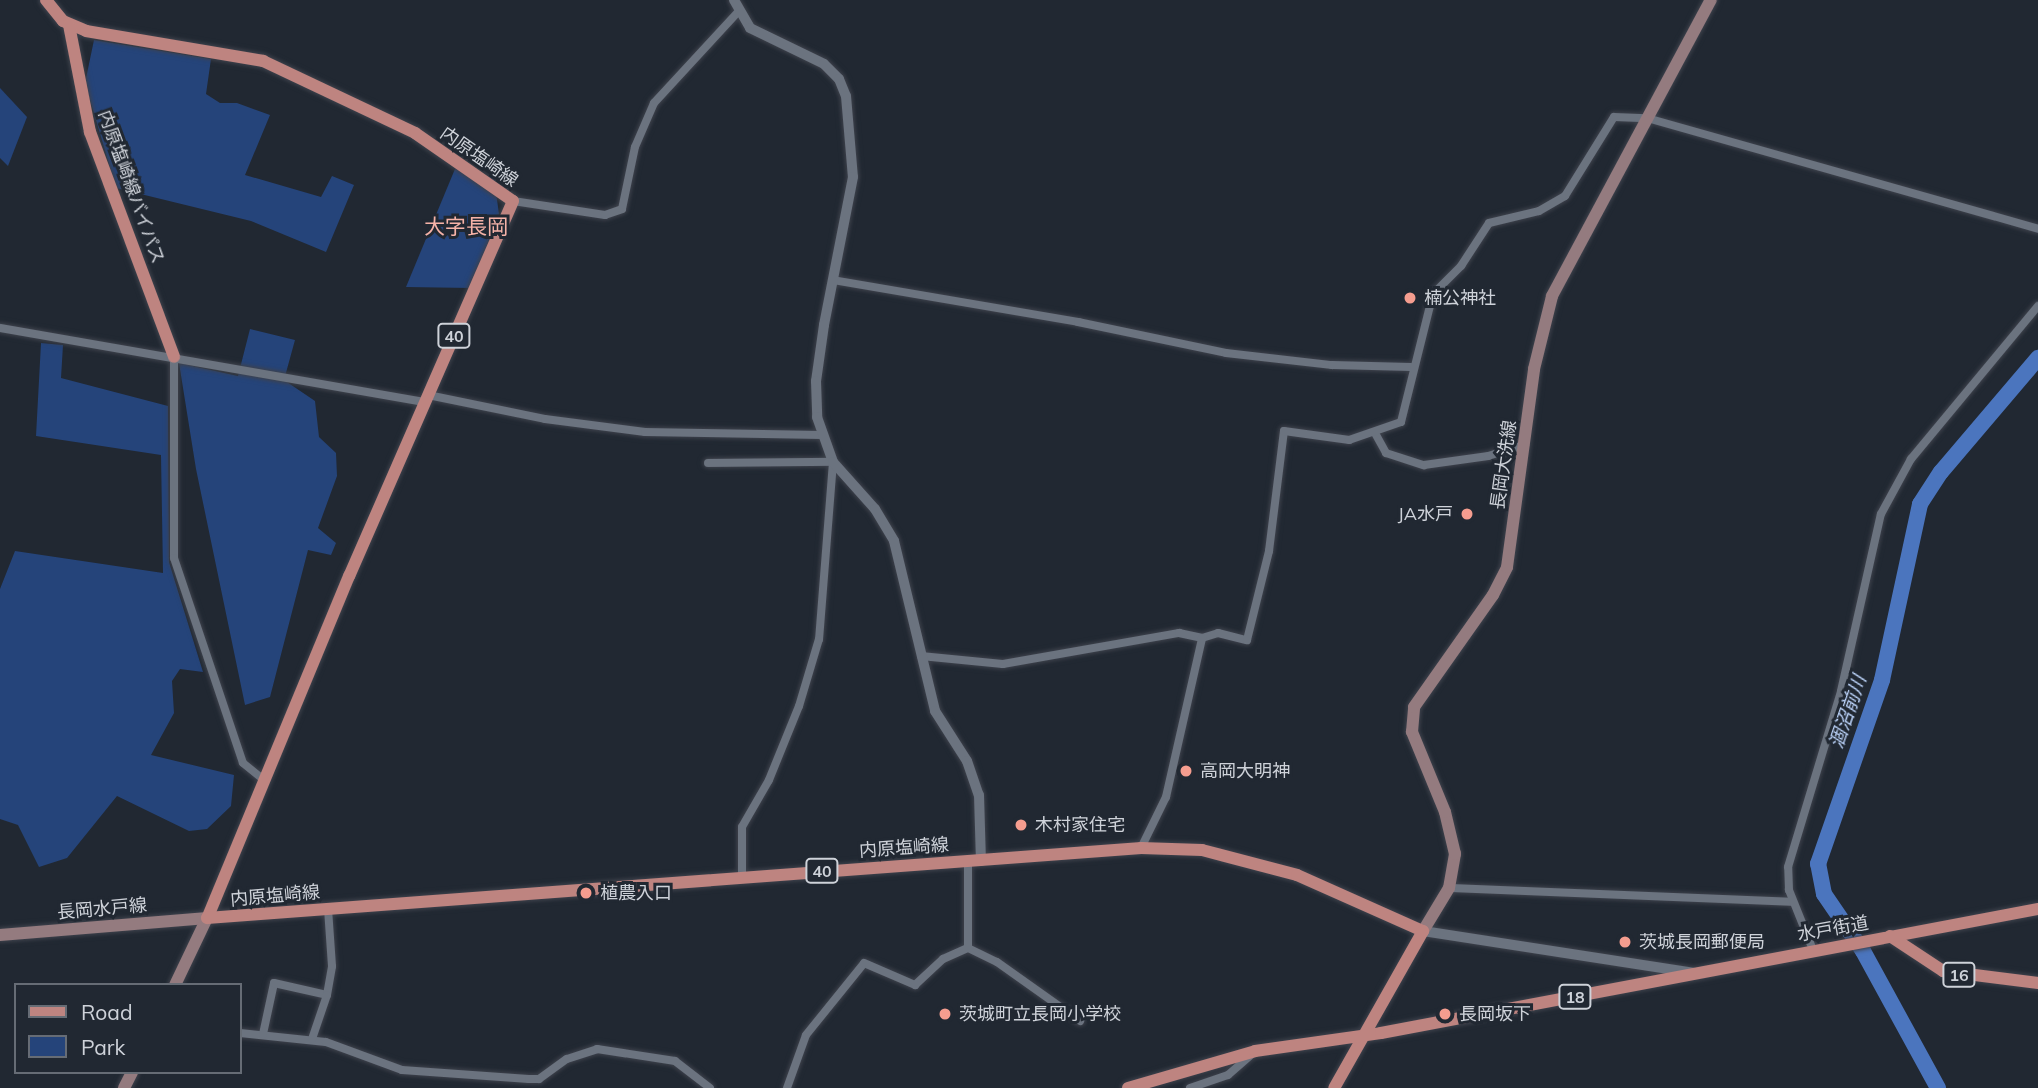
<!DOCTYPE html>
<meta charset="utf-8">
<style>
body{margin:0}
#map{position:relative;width:2038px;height:1088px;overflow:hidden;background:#212832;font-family:Mulish,"Noto Sans JP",sans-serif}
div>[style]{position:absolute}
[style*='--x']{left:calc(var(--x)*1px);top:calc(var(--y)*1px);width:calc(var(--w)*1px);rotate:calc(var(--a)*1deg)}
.green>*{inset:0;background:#25447a}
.river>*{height:16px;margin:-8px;padding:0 8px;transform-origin:8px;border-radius:8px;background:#4b75be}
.roads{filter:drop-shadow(0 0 2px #3e424c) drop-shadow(0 0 2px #3e424c)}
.minor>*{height:8px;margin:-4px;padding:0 4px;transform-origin:4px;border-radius:4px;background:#6b737f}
.tertiary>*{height:10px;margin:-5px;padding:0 5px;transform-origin:5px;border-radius:5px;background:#6b737f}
.secondary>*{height:12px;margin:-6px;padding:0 6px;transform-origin:6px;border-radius:6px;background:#947b7f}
.primary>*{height:12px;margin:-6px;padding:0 6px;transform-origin:6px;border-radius:6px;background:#be8480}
.dots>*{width:19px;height:19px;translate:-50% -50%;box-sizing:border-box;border:4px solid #212832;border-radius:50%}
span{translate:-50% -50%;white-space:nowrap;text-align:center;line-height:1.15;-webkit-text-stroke:6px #212832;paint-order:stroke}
.shield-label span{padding:2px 5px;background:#212832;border:2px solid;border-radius:5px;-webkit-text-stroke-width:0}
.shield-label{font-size:16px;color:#ced2d9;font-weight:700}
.street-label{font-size:18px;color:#ced2d9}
.poi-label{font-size:18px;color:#ced2d9}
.left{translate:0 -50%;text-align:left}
.right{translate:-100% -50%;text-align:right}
.water-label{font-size:19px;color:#bed6fd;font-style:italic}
.quarter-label{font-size:21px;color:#f6b3a8}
.legend{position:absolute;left:14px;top:983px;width:228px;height:91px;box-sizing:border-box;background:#212832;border:2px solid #666c75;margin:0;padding:9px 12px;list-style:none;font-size:21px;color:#ced2d9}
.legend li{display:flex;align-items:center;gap:14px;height:35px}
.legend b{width:35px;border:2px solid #666c75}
</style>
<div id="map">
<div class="green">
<div style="clip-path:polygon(94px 40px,211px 59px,206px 94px,220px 103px,237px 103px,270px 115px,245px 175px,321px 197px,332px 176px,354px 185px,326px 252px,251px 221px,116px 188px,85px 83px)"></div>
<div style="clip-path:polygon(0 88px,27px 117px,8px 166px,0 158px)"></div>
<div style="clip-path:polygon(455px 169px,494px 178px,499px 214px,471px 288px,406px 287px)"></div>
<div style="clip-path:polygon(250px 329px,295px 340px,284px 380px,315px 401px,319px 437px,336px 453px,337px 476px,318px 528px,336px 543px,331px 555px,308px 550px,270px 697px,245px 705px,196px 469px,179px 363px,238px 376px)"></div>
<div style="clip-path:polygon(41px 343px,63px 345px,61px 378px,168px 406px,169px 562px,203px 672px,180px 669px,172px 681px,174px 713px,151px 755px,234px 775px,231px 806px,207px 829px,189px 831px,117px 796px,67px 858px,39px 867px,18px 825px,0 819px,0 589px,15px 551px,163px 573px,161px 455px,36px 436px)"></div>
</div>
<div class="river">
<div style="--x:1938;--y:1088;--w:156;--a:-118.7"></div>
<div style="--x:1863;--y:951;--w:69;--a:-124.4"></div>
<div style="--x:1824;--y:894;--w:31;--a:-101"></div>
<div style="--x:1818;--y:864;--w:195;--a:-70.8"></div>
<div style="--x:1882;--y:680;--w:180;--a:-77.8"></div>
<div style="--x:1920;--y:504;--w:38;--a:-57"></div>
<div style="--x:1941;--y:472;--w:150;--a:-49.6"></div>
</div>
<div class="roads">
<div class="minor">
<div style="--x:513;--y:201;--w:93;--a:8.7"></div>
<div style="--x:605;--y:215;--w:18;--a:-19"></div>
<div style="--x:622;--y:209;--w:63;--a:-78.2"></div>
<div style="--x:635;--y:147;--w:48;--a:-66.6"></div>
<div style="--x:654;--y:103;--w:124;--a:-47.3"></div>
<div style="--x:833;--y:280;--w:249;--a:9.7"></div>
<div style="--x:1078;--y:322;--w:151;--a:11.8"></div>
<div style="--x:1226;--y:353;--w:107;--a:6.5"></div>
<div style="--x:1332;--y:365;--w:79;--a:1.5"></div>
<div style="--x:0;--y:328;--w:431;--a:9.9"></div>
<div style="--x:174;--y:357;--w:201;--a:90"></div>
<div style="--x:174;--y:558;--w:216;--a:71.4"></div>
<div style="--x:243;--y:763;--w:27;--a:39"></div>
<div style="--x:428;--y:395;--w:119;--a:11.6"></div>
<div style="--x:545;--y:419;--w:101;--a:7.4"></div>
<div style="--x:645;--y:432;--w:177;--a:1"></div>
<div style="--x:1375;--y:433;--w:23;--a:61"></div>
<div style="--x:1386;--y:453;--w:40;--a:18"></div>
<div style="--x:1424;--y:465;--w:65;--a:-8"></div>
<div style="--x:1488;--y:456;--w:39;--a:-17"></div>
<div style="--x:708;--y:463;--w:125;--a:-0.5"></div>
<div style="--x:833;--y:462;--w:178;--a:94.5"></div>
<div style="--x:819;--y:639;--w:70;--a:106.6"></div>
<div style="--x:799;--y:706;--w:80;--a:112.1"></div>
<div style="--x:769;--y:780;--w:54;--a:119.9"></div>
<div style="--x:742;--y:827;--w:49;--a:90"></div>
<div style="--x:921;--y:656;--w:82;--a:5.6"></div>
<div style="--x:1003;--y:664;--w:179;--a:-10"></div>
<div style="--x:1179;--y:633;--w:24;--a:12"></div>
<div style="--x:1202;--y:638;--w:17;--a:-17"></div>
<div style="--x:1218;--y:633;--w:30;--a:14"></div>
<div style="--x:1247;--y:640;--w:92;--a:-76.1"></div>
<div style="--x:1269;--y:551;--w:121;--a:-82.9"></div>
<div style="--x:1284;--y:431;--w:66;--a:7.9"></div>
<div style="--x:1349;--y:440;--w:55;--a:-19.1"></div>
<div style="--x:1401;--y:422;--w:132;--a:-76"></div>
<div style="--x:1433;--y:294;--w:40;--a:-45"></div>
<div style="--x:1461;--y:266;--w:51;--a:-56.9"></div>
<div style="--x:1489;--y:223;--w:51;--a:-13.5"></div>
<div style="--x:1539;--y:211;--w:30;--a:-30"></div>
<div style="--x:1565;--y:196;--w:93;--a:-58.2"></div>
<div style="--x:1614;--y:117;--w:33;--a:2"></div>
<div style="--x:1647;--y:118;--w:406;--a:15.8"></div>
<div style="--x:1141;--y:848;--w:57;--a:-63.9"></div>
<div style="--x:1166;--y:797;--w:163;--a:-77.2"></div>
<div style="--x:1449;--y:888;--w:344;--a:2.3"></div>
<div style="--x:968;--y:948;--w:32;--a:26"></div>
<div style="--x:997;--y:962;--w:102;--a:35.4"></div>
<div style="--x:1813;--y:950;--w:65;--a:-111.8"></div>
<div style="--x:1789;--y:890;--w:23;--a:-92"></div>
<div style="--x:1788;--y:867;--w:184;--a:-73.2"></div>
<div style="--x:1841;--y:691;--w:181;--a:-77.3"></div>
<div style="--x:1881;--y:514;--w:63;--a:-61.4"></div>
<div style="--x:1911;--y:459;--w:199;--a:-50.3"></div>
<div style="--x:240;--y:1033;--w:86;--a:6"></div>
<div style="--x:326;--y:1042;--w:81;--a:20.2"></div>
<div style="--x:402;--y:1070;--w:127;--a:4.1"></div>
<div style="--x:529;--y:1079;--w:10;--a:0"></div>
<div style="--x:539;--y:1079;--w:34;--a:-36"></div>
<div style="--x:567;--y:1059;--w:32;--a:-18"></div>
<div style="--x:597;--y:1049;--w:79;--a:8.7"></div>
<div style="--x:675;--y:1061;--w:44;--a:37.6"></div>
<div style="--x:263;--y:1034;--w:52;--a:-77.8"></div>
<div style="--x:274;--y:983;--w:54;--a:12.8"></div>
<div style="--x:327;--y:995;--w:29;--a:-80"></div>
<div style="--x:332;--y:966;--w:57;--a:-94"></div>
<div style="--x:312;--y:1039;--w:46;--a:-71.2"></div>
<div style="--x:787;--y:1088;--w:56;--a:-70.3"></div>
<div style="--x:806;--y:1035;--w:92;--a:-51.1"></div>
<div style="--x:864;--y:963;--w:56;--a:23.3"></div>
<div style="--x:915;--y:985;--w:38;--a:-43"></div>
<div style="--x:943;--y:959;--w:27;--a:-24"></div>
<div style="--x:968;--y:948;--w:86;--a:-90"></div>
<div style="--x:1190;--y:1088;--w:40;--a:-18.9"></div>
<div style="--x:1228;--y:1075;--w:30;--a:-41"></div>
</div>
<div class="tertiary">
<div style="--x:734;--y:0;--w:32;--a:60"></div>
<div style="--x:750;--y:28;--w:82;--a:25.9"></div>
<div style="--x:824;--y:64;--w:21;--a:45"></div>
<div style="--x:839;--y:79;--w:18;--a:68"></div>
<div style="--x:846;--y:96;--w:81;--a:85.1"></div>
<div style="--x:853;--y:177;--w:151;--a:101.1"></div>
<div style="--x:824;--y:325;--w:57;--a:98.1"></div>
<div style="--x:816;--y:381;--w:36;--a:88"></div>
<div style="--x:817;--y:417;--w:48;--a:70.4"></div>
<div style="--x:833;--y:462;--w:63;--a:48.2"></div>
<div style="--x:875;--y:509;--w:37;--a:59"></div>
<div style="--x:894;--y:541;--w:175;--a:76.4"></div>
<div style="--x:935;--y:711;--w:59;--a:57.4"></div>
<div style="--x:967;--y:761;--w:36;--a:71"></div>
<div style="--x:979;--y:795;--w:66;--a:88.3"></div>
<div style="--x:1423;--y:931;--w:273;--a:8.8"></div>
</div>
<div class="secondary">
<div style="--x:1423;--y:931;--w:50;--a:-58.8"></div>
<div style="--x:1449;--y:888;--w:35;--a:-80"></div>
<div style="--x:1455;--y:854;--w:43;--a:-103.4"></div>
<div style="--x:1445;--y:812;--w:87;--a:-112.4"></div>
<div style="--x:1412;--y:732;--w:25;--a:-85"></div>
<div style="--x:1414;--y:707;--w:137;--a:-54.8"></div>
<div style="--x:1493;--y:595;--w:31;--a:-63"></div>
<div style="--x:1507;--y:567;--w:200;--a:-82.2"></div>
<div style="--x:1534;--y:369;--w:75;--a:-76.1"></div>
<div style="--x:1552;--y:296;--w:336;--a:-61.8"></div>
<div style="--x:0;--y:935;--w:208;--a:-4.7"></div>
<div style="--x:207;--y:918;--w:74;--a:115.5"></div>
<div style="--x:124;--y:1088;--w:18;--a:-63"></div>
</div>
<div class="primary">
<div style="--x:46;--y:0;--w:27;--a:51"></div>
<div style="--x:63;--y:21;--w:25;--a:23"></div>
<div style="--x:86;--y:31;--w:180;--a:9.6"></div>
<div style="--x:263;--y:61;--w:168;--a:25.3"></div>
<div style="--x:415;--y:133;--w:119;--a:34.8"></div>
<div style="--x:513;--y:201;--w:409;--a:113.6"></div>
<div style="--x:349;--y:576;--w:370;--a:112.5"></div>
<div style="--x:207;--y:918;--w:937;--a:-4.29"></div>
<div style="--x:1141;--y:848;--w:61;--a:1.9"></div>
<div style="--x:1202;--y:850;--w:98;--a:14.7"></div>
<div style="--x:1297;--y:875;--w:138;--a:24"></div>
<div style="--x:1423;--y:931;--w:180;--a:119.5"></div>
<div style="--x:69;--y:25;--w:109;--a:78.9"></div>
<div style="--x:90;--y:132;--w:240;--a:69.5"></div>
<div style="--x:1890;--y:936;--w:64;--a:33.4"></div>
<div style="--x:1943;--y:971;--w:96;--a:7.2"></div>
<div style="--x:1128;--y:1088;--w:132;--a:-16.2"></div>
<div style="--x:1255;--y:1051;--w:127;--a:-8.1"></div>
<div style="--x:1381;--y:1033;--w:669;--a:-10.69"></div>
</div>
</div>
<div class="dots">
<div style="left:1410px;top:298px;background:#f59d8f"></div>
<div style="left:1467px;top:514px;background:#f59d8f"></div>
<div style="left:1186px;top:771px;background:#f59d8f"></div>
<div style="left:1021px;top:825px;background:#f59d8f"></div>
<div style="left:586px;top:893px;background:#f59d8f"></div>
<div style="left:1625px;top:942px;background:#f59d8f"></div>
<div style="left:945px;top:1014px;background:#f59d8f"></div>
<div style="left:1445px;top:1014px;background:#f59d8f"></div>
</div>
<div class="shield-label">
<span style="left:454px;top:336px">40</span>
<span style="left:822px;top:871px">40</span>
<span style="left:1959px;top:975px">16</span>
<span style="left:1575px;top:997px">18</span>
</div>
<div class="street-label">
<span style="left:479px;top:157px;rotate:35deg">内原塩崎線</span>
<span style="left:131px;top:187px;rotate:70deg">内原塩崎線バイパス</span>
<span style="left:1504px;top:465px;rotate:-82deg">長岡大洗線</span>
<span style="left:904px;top:848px;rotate:-4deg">内原塩崎線</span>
<span style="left:275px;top:896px;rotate:-5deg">内原塩崎線</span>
<span style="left:102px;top:909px;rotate:-5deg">長岡水戸線</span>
<span style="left:1833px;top:929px;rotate:-10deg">水戸街道</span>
</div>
<div class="poi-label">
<span class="left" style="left:1424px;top:298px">楠公神社</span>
<span class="right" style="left:1453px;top:514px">JA水戸</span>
<span class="left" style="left:1200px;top:771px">高岡大明神</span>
<span class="left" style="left:1035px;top:825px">木村家住宅</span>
<span class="left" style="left:600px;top:893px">植農入口</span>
<span class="left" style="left:1639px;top:942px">茨城長岡郵便局</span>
<span class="left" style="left:959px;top:1014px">茨城町立長岡小学校</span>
<span class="left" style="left:1459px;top:1014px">長岡坂下</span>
</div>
<div class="water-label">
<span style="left:1848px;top:712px;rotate:-71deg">涸沼前川</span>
</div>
<div class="quarter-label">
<span style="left:466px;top:226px">大字長岡</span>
</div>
<ul class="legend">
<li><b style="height:9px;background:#be8480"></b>Road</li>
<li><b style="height:19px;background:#25447a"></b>Park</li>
</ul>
</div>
